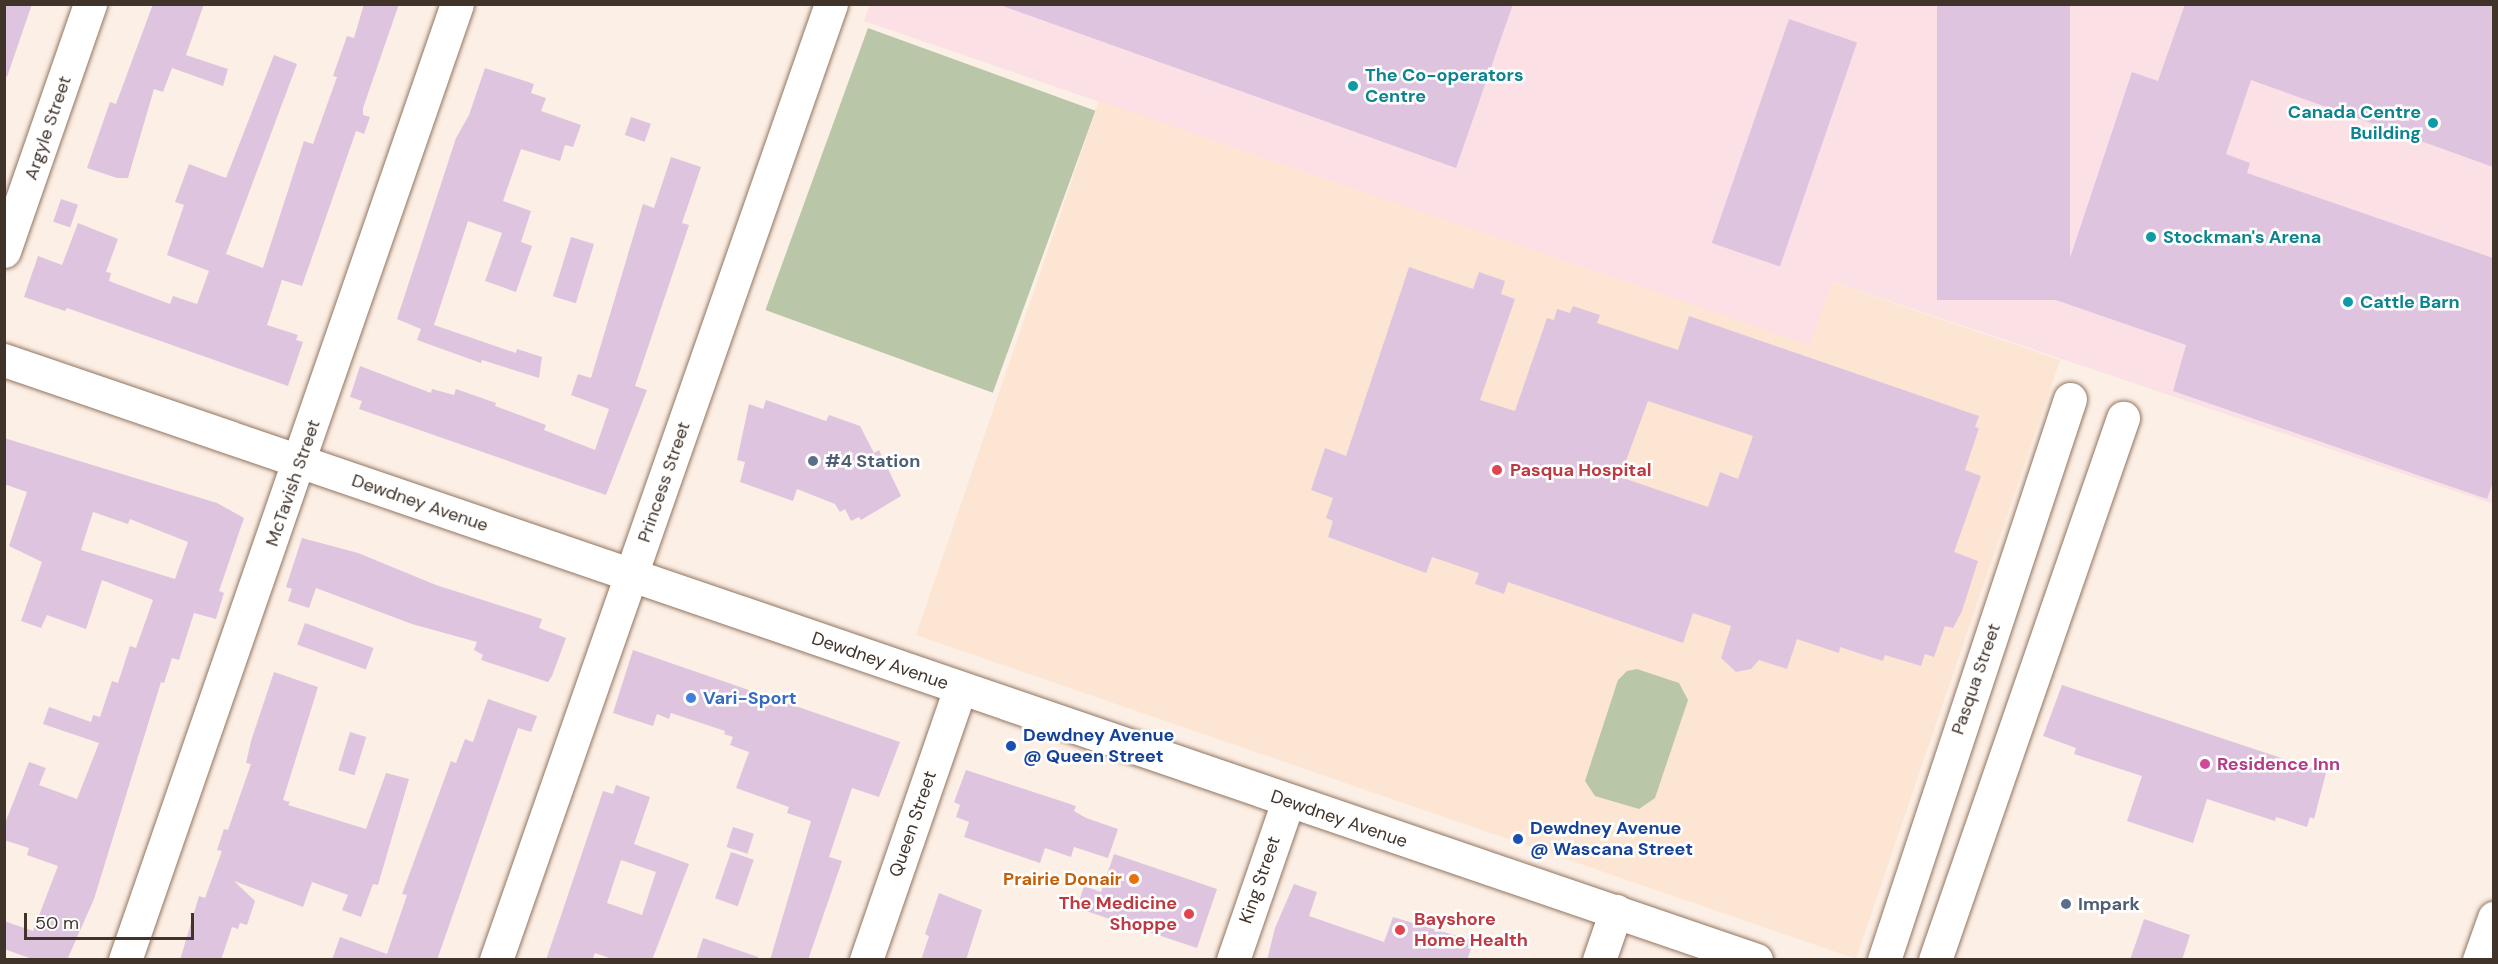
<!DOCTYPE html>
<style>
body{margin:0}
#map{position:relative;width:2498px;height:964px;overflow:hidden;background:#fcefe5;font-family:"DM Sans",sans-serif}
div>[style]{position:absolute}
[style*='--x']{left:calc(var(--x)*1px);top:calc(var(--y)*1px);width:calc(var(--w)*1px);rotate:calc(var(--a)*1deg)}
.commercial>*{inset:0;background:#fbe0e5}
.built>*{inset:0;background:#fde5d4}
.green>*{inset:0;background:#bac6a8;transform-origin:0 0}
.building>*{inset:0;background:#dec4df;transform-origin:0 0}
.roads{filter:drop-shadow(0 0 2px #937560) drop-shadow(0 0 2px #937560)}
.minor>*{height:33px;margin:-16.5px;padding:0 16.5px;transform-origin:16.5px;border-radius:16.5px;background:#fff}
.major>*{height:33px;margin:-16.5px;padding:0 16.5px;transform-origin:16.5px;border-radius:16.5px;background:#fff}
.dots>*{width:16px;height:16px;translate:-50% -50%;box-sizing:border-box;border:3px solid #fff;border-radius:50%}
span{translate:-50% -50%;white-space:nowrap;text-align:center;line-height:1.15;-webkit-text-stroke:5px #fff;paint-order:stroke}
.culture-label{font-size:18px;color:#0d838f;font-weight:700}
.left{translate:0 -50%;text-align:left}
.right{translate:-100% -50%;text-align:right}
.street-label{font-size:18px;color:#40332a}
.service-label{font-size:18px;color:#4e5e75;font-weight:700}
.health-label{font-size:18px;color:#be3a42;font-weight:700}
.shop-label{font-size:18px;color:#366cbe;font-weight:700}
.transit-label{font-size:18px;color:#164399;font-weight:700}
.hotel-label{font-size:18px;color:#b23c85;font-weight:700}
.food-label{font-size:18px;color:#c56008;font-weight:700}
.frame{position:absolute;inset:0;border:6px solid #40332a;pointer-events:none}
.scale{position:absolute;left:24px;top:913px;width:170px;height:27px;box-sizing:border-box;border:3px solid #40332a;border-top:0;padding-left:8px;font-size:18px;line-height:21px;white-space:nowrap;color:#40332a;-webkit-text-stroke:4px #fff;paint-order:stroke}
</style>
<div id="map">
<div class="commercial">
<div style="clip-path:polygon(870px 4px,2493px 5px,2493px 504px,1833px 282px,1811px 346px,864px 21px)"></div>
</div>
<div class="built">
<div style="clip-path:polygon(1099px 101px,1810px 345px,1832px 282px,2060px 360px,1856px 959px,916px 635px)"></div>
</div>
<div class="green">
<div style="left:868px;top:28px;width:242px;height:300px;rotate:20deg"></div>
<div style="clip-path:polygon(1637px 669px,1679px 683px,1688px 700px,1655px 798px,1639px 809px,1595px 796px,1585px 781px,1618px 680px,1627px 671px)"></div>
</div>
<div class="building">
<div style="clip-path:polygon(4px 4px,32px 4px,7px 77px,4px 76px)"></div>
<div style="clip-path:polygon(153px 4px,204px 4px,186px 55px,228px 69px,223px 86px,172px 68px,163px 92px,154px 89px,128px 178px,117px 178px,87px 168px,110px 102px,116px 104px)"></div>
<div style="clip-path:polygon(364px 4px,399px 4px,363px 108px,363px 115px,370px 117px,364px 134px,356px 131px,302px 286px,282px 280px,267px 325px,298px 335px,296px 340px,303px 342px,288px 386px,67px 308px,65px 311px,24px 297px,38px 256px,62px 265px,78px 223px,118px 239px,106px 272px,111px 273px,109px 281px,170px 304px,173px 296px,197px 304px,209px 271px,167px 255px,184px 205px,175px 202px,189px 164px,226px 178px,274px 55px,297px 64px,226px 254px,263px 268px,304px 141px,313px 144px,337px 77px,333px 76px,347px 36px,354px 38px)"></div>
<div style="clip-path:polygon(997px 4px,1513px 4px,1456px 168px)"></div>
<div style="left:1937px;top:4px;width:133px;height:296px"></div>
<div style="clip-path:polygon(2185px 4px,2493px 4px,2493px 167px,2251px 80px,2226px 154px,2250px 163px,2247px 173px,2493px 258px,2493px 482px,2487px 499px,2173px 391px,2186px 345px,2056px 300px,2132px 72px,2158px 81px)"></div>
<div style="left:1789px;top:19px;width:72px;height:237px;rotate:19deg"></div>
<div style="clip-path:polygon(485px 68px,534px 84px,531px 93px,546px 98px,541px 111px,581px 125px,573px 147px,565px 145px,560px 161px,521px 149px,503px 201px,531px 211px,521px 242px,532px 246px,516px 292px,485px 281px,502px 233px,468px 221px,434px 325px,516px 353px,517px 349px,542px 357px,539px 378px,482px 360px,481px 363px,417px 340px,421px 329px,397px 319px,456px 138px,469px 115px)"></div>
<div style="left:631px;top:117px;width:21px;height:19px;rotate:19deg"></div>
<div style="clip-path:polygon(671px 157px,701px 167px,682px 223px,689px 225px,635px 386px,647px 390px,606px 495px,359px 409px,362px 401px,350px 397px,360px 366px,431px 393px,432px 389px,454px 395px,456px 389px,496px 403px,495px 406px,546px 425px,544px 430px,595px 450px,609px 409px,571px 395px,578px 374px,591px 378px,643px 204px,654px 208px)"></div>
<div style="left:61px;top:199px;width:18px;height:24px;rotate:19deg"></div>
<div style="left:571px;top:237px;width:24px;height:62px;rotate:17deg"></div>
<div style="clip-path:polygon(evenodd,1409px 267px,1473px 289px,1479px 272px,1505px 281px,1501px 294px,1515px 299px,1480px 400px,1515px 411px,1547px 318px,1554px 320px,1557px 309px,1570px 313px,1573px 306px,1600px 315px,1597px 323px,1678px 350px,1689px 316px,1979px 416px,1975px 427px,1979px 428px,1965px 470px,1981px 476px,1954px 552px,1978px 561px,1962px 611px,1953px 628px,1945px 626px,1934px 657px,1925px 654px,1921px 666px,1885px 655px,1883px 661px,1840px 647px,1839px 653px,1797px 639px,1787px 669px,1759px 660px,1751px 669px,1736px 672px,1721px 658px,1731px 626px,1693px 613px,1683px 643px,1508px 582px,1504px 594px,1475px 584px,1479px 573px,1432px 557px,1426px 573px,1328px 537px,1333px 521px,1326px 518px,1333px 498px,1311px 490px,1325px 448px,1346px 456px,1409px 267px,1648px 401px,1753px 436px,1738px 479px,1720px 472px,1708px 507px,1620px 477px,1648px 401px)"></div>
<div style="clip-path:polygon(766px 400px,826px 421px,829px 415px,860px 426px,874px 453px,879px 450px,901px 496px,861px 520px,859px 517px,851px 521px,845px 509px,840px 512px,835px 504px,797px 489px,793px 501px,740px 482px,745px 462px,737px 460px,749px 404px,763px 409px)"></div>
<div style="clip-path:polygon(evenodd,4px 438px,217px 503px,244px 518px,219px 591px,224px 593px,216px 619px,194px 613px,179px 660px,172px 658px,164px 683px,161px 682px,94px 899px,67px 960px,35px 960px,4px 949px,4px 921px,33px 931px,58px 866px,27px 855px,29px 848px,4px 840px,4px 826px,29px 762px,46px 768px,39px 785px,77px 799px,99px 743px,43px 724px,49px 707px,91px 722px,93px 715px,100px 717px,112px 681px,118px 683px,130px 646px,136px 648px,153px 600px,102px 580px,86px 629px,47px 615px,41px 628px,21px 621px,42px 562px,9px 546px,27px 492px,4px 484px,4px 438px,93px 512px,128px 524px,130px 519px,188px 542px,175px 579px,81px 550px,93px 512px)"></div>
<div style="clip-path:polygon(302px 538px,358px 553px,436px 585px,542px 619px,539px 628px,566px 638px,552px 676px,548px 682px,481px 660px,483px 655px,474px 650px,477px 642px,412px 624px,316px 588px,309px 608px,288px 601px,292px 589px,286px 587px)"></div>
<div style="left:305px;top:623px;width:73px;height:23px;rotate:20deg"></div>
<div style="clip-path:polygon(633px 650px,900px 742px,879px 797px,852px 788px,829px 857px,842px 861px,808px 960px,770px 960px,811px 821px,787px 813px,789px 807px,736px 788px,749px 752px,730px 745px,733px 737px,724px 734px,725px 731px,671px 713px,669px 719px,657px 714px,653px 726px,613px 713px)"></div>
<div style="clip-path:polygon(274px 672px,318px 687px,283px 800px,290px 802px,288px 805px,366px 829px,386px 773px,409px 779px,378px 885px,373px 884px,361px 917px,342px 910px,348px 895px,312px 882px,303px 907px,234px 881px,255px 901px,247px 925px,240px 923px,238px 929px,232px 927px,221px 960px,180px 960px,199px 896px,205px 898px,222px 851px,217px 850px,224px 829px,228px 830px,251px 764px,246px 763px,251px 741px)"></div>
<div style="clip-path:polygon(2062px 685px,2326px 773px,2314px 819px,2310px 817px,2307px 827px,2276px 817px,2275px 821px,2207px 799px,2193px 843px,2127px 821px,2142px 776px,2074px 754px,2076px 748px,2043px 736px)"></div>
<div style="clip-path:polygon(488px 699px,537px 716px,531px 732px,518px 728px,437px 960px,332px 960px,340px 937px,387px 954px,407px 895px,402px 894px,451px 761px,456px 763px,465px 739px,473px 742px)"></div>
<div style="left:350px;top:732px;width:17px;height:40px;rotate:17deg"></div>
<div style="clip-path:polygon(966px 770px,1076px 806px,1074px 811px,1086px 818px,1118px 829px,1108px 858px,1074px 847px,1071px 857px,1045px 848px,1040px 863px,964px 837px,969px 822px,956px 817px,960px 805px,954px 802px)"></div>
<div style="clip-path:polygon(evenodd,616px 785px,650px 797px,634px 844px,689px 864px,652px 960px,615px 960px,595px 953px,592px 960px,546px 960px,603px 791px,613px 794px,616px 785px,621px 860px,656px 872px,642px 915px,607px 903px,621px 860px)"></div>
<div style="left:733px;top:827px;width:22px;height:21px;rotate:18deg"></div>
<div style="left:731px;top:852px;width:24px;height:49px;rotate:19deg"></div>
<div style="clip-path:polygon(1114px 854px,1217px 889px,1197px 948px,1077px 908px,1084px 886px,1101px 892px)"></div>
<div style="clip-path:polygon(1294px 884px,1317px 892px,1309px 916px,1384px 942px,1393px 917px,1474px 941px,1467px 960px,1267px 960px,1275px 928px)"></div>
<div style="clip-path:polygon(939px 893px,982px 910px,966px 960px,921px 960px,929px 936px,925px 934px)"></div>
<div style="clip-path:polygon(2144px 919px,2190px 935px,2182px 960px,2130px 960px)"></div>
<div style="clip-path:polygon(703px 938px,758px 957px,758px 960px,696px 960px)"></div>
</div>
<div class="roads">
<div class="minor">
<div style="--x:4;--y:251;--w:262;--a:-70.8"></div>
<div style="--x:125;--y:960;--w:1012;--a:-70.85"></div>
<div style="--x:496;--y:960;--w:1013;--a:-70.69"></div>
<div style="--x:866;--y:960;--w:287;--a:-70.9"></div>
<div style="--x:1233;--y:960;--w:168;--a:-70.9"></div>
<div style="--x:1599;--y:960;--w:52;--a:-70.9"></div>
<div style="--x:1884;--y:960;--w:591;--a:-71.66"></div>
<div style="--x:1935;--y:960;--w:574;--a:-70.87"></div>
</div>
<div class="major">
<div style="--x:4;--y:360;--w:1852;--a:18.9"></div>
<div style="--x:2479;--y:960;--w:45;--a:-70.3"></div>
</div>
</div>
<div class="dots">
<div style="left:1353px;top:86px;background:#0f9aa8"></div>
<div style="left:2433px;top:123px;background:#0f9aa8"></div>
<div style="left:2151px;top:237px;background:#0f9aa8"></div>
<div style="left:2348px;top:302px;background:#0f9aa8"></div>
<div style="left:813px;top:461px;background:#5c6f8a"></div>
<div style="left:1497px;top:470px;background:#e0444e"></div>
<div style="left:691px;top:698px;background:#3f7fe0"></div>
<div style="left:1011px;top:746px;background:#1a4fb4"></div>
<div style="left:2205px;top:764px;background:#d1479c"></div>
<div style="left:1518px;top:839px;background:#1a4fb4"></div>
<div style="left:1134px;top:879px;background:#e8710a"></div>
<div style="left:2066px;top:904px;background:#5c6f8a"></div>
<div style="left:1189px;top:914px;background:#e0444e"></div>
<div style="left:1400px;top:930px;background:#e0444e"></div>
</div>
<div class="culture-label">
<span class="left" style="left:1365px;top:86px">The Co-operators<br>Centre</span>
<span class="right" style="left:2421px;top:123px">Canada Centre<br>Building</span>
<span class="left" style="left:2163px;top:237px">Stockman's Arena</span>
<span class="left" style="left:2360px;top:302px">Cattle Barn</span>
</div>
<div class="street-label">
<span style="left:48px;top:128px;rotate:-71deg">Argyle Street</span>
<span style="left:664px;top:482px;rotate:-71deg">Princess Street</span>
<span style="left:293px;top:483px;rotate:-71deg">McTavish Street</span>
<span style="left:420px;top:503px;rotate:19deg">Dewdney Avenue</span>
<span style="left:880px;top:661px;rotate:19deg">Dewdney Avenue</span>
<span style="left:1976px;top:679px;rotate:-71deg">Pasqua Street</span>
<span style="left:1339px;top:819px;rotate:19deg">Dewdney Avenue</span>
<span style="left:913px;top:824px;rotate:-71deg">Queen Street</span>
<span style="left:1260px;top:880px;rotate:-71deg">King Street</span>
</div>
<div class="service-label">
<span class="left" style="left:825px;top:461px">#4 Station</span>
<span class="left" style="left:2078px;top:904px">Impark</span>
</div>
<div class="health-label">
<span class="left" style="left:1510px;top:470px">Pasqua Hospital</span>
<span class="right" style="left:1177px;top:914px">The Medicine<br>Shoppe</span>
<span class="left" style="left:1414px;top:930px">Bayshore<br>Home Health</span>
</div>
<div class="shop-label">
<span class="left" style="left:703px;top:698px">Vari-Sport</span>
</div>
<div class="transit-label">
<span class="left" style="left:1023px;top:746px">Dewdney Avenue<br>@ Queen Street</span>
<span class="left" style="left:1530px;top:839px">Dewdney Avenue<br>@ Wascana Street</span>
</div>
<div class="hotel-label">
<span class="left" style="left:2217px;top:764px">Residence Inn</span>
</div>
<div class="food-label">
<span class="right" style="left:1122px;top:879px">Prairie Donair</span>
</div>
<div class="frame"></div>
<div class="scale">50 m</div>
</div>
